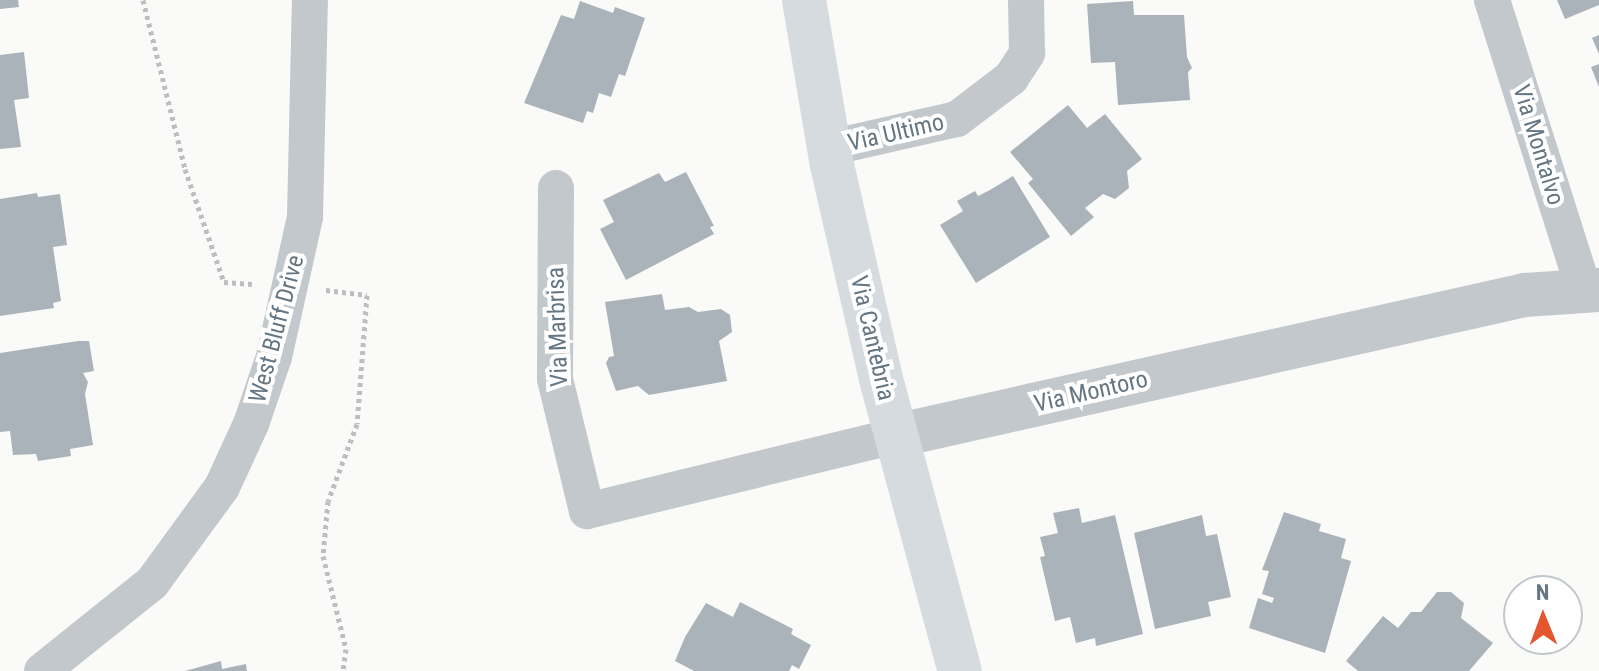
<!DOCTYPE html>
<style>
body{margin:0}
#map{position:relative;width:1599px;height:671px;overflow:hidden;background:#fafaf8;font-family:"Roboto Condensed",sans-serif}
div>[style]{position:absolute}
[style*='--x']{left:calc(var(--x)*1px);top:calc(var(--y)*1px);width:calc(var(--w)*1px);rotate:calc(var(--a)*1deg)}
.building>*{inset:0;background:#aab3b9}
.path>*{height:5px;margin-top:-2.5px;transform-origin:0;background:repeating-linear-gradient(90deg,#bbbfc2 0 4px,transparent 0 8px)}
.minor>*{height:36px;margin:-18px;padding:0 18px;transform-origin:18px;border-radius:18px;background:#c3c8cc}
.tertiary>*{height:44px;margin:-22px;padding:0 22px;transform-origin:22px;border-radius:22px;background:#c3c8cc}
.secondary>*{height:44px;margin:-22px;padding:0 22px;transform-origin:22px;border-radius:22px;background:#d6dbdf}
span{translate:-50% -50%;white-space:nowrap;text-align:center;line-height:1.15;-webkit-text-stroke:8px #fff;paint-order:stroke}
.street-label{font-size:24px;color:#657683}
.north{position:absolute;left:1503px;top:575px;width:80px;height:80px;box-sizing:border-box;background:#fff;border:2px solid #c1c8cd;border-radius:50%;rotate:359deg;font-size:22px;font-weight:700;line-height:32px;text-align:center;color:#657683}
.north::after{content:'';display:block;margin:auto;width:28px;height:36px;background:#e4572e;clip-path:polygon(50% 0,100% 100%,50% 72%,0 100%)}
</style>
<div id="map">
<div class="building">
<div style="clip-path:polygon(0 0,18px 0,19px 7px,0 9px)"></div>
<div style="clip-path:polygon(1557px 0,1599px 0,1599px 5px,1565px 19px)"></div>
<div style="clip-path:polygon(580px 1px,613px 13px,615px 7px,645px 18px,625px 76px,619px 74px,611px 97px,599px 93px,593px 113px,587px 111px,583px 123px,524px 103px,561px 15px,574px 19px)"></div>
<div style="clip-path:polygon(1133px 1px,1134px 15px,1184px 15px,1187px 57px,1192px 68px,1188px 72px,1190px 100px,1118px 105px,1115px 62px,1091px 63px,1087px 4px)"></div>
<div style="clip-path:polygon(1599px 35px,1599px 54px,1592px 38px)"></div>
<div style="clip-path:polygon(24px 52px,29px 98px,14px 100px,21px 147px,0 149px,0 55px)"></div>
<div style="clip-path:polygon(1599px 64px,1599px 87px,1591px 67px)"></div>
<div style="clip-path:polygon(1068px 105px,1087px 128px,1105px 114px,1142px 159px,1127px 171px,1129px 188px,1115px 199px,1103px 194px,1085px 208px,1094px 217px,1071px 236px,1028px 183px,1033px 179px,1010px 152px)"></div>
<div style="clip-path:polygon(686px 172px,714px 226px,710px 227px,714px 234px,626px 280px,600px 229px,614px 222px,603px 200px,659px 173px,665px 182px)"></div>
<div style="clip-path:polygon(1013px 176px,1050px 237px,976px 283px,940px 225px,963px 211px,957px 201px,975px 191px,978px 196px,990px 190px)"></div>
<div style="clip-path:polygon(37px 193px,38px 197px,60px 194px,67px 245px,53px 247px,61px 301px,53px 303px,54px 308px,0 316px,0 199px)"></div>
<div style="clip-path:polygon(662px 294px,665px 310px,689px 307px,698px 312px,721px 309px,730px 315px,732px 332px,719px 341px,727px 381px,649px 395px,638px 386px,616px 391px,606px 363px,609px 357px,614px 356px,605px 302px)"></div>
<div style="clip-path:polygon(78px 341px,89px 341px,94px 371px,83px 373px,88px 382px,85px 394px,93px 445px,70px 449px,71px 456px,38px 461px,36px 454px,13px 455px,10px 431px,0 432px,0 353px)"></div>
<div style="clip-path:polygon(1079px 508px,1082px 523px,1115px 515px,1143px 634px,1096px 646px,1095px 638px,1076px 643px,1070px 617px,1055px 621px,1040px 557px,1045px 556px,1040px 537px,1058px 533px,1053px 513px)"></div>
<div style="clip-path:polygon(1284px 512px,1321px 524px,1319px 531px,1346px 539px,1341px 558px,1351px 561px,1325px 653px,1249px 628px,1258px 598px,1272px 603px,1274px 598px,1262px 594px,1269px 571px,1262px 570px)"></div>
<div style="clip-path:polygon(1202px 515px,1206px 536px,1217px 534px,1231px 597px,1208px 602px,1211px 616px,1155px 629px,1134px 533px)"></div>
<div style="clip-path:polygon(1437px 592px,1451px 592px,1464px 603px,1461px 618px,1493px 643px,1469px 671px,1358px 671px,1346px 661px,1383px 616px,1398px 628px,1411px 612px,1421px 612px)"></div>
<div style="clip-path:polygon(740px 602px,793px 629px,791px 634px,811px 645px,799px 669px,792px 665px,789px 671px,694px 671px,675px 661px,685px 637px,706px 603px,733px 617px)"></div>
<div style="clip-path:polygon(221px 661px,222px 669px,246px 664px,247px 671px,185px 671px)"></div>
</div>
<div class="path">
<div style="--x:143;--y:0;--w:174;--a:76"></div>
<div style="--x:185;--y:169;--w:120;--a:71"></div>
<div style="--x:224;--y:282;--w:28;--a:4"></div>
<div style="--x:326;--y:290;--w:41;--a:7"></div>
<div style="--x:367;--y:295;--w:129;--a:94.4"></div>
<div style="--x:357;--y:424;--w:82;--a:110.6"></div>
<div style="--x:328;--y:501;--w:55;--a:95.2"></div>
<div style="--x:323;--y:556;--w:96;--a:76.1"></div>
<div style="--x:346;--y:649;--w:22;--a:98"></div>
</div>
<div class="minor">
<div style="--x:1492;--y:0;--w:304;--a:72.4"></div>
<div style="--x:829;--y:148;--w:131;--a:-12.8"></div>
<div style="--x:957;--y:119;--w:68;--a:-37.2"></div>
<div style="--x:1011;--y:78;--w:30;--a:-57"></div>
<div style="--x:1027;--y:53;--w:53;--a:-91.1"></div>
<div style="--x:556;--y:188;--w:191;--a:90.3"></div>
<div style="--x:555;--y:379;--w:136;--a:76.4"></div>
<div style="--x:587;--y:511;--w:317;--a:-13.7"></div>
<div style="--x:42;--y:671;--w:141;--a:-38.7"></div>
<div style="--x:152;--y:583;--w:119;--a:-53.9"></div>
<div style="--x:222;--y:487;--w:69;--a:-65.3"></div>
<div style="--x:251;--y:424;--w:71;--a:-71.1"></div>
<div style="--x:274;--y:357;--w:143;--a:-77.5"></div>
<div style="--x:305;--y:217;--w:217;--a:-88.7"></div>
</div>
<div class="tertiary">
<div style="--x:895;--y:436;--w:646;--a:-12.62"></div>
<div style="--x:1525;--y:295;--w:74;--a:-3.9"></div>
</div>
<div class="secondary">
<div style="--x:804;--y:0;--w:167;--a:80.4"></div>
<div style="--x:832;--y:165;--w:220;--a:77.1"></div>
<div style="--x:881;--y:379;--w:302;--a:74.9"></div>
</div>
<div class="street-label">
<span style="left:896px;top:133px;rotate:-13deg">Via Ultimo</span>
<span style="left:1538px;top:145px;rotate:73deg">Via Montalvo</span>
<span style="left:558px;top:327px;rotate:-92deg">Via Marbrisa</span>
<span style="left:277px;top:329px;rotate:-75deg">West Bluff Drive</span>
<span style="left:872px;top:338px;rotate:77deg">Via Cantebria</span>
<span style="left:1091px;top:392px;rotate:-13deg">Via Montoro</span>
</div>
<div class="north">N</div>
</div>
